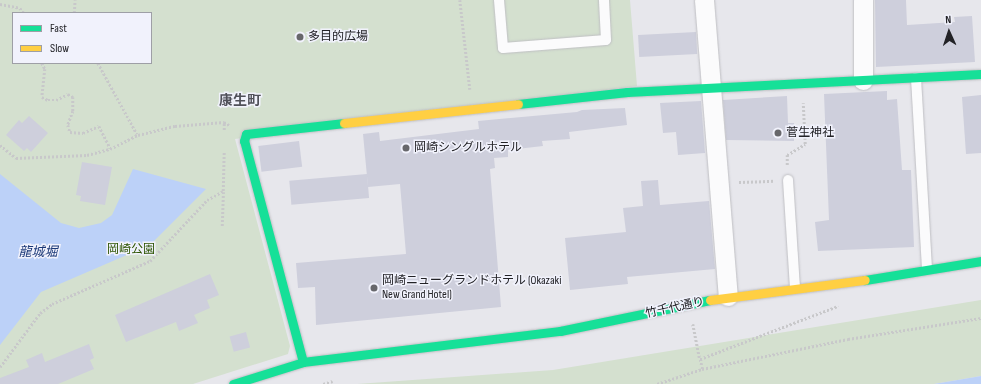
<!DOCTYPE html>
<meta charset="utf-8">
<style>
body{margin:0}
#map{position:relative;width:981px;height:384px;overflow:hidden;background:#e7e7ec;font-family:"Sofia Sans Condensed","Noto Sans JP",sans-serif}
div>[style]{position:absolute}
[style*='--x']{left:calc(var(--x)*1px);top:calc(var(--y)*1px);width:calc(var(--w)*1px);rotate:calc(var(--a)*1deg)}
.green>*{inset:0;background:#d4e0cf}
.water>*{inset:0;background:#bcd1f8}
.building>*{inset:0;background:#cecfdc;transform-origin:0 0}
.path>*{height:2.5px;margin-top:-1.25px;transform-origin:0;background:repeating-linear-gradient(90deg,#c8c8ca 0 2px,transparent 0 4px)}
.roads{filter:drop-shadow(0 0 1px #bfbfc3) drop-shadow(0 0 1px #bfbfc3)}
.lane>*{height:10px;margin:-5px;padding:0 5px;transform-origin:5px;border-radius:5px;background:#fbfbfc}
.street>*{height:19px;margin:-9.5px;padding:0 9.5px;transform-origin:9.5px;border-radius:9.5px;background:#fbfbfc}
.fast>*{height:9px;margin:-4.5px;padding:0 4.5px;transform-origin:4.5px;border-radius:4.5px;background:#16e098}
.slow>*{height:9px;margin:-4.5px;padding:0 4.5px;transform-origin:4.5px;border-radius:4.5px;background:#ffcf43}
.dots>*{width:11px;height:11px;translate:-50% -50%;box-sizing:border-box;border:2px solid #f1f2fc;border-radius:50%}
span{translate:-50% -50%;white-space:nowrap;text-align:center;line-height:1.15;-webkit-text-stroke:3px #f1f2fc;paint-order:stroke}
.poi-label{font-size:12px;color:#222226}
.left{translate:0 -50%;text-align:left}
.park-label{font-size:12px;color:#2b5301}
.street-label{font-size:12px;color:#222226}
.water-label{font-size:13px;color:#1b3877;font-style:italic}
.quarter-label{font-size:14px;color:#505159;font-weight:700}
.legend{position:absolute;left:12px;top:12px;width:140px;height:52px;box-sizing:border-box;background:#f1f2fc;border:1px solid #9e9fa6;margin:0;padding:5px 7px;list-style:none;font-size:12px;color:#222226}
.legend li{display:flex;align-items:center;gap:8px;height:20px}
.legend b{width:20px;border:1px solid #9e9fa6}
.north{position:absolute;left:929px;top:12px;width:40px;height:40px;-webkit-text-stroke:3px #f1f2fc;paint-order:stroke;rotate:357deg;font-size:11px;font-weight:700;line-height:16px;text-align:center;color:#222226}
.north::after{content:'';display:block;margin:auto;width:14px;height:18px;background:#222226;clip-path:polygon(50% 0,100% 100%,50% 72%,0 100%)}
</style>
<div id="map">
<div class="green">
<div style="clip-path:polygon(evenodd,0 0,630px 0,637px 86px,235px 139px,290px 346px,288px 354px,193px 384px,0 384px,0 0,13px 13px,151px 13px,151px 63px,13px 63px,13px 13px)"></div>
<div style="clip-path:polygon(981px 300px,981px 376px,934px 384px,357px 384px,553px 370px)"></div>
</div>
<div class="water">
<div style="clip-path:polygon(133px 169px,206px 189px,150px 245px,41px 292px,0 345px,0 174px,61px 223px,79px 228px,101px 223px,112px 215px)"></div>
<div style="clip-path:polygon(981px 376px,981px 384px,934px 384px)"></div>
</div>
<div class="building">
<div style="clip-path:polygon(875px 0,906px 0,907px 25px,955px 22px,954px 17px,972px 16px,975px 62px,876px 67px)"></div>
<div style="left:696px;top:32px;width:22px;height:58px;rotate:87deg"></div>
<div style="clip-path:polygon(887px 91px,887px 100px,897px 99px,902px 170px,911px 170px,914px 247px,818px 251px,815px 222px,829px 220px,824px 94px)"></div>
<div style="clip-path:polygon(981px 95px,981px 153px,966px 154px,962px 97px)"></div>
<div style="clip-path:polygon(787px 96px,788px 123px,794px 123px,794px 141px,726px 140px,723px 100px)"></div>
<div style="clip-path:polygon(701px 101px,705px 153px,678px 155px,676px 132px,663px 133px,660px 103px)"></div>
<div style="clip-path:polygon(625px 108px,627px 125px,569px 132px,570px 139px,542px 141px,543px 146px,508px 150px,508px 157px,494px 158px,495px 168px,490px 169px,501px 307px,316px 325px,315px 287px,298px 288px,296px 263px,406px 254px,400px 184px,368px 187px,363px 134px,379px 132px,380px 141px,479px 129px,478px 121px,577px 112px,582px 110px)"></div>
<div style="clip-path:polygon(29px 116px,48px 133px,31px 152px,27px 148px,24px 151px,6px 135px,19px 120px,22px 123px)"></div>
<div style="left:299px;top:141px;width:26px;height:41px;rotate:83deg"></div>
<div style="clip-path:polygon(82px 162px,112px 167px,105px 205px,80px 201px,81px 196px,76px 195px)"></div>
<div style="left:367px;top:174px;width:24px;height:78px;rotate:85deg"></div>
<div style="clip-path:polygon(658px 180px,660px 205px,709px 201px,715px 269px,627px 277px,628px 284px,570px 290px,565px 238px,626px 232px,623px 208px,643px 206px,641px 181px)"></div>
<div style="clip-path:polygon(210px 274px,219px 295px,207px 300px,210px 308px,194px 315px,198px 323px,179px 331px,176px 322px,126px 342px,115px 315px)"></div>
<div style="left:246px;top:332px;width:16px;height:17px;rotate:75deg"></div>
<div style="clip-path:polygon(89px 344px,94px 358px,90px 360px,94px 369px,58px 384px,0 384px,0 378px,29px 367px,26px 360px,42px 353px,45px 362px)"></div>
</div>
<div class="path">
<div style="--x:460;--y:0;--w:90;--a:83.6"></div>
<div style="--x:0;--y:4;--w:20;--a:11"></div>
<div style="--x:20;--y:8;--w:6;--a:51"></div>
<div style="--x:74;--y:13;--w:13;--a:-86"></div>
<div style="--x:42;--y:63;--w:7;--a:63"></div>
<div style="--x:45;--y:69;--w:28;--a:96"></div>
<div style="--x:42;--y:97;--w:7;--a:27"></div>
<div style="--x:48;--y:100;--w:8;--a:0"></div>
<div style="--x:56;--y:100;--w:13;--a:-27"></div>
<div style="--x:68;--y:94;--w:6;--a:31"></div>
<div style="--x:73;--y:97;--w:14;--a:90"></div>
<div style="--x:73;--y:111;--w:15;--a:110"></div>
<div style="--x:68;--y:125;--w:7;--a:74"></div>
<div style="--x:70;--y:132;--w:13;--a:4"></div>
<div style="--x:83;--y:133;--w:17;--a:-24"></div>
<div style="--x:99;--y:126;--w:25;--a:63"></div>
<div style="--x:98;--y:63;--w:81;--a:61.2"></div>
<div style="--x:224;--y:130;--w:8;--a:-90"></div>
<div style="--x:0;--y:145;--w:21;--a:39"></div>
<div style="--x:16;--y:158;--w:71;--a:-2.4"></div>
<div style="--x:87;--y:155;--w:24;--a:-15"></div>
<div style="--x:110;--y:149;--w:31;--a:-27"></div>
<div style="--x:138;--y:135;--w:38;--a:-14"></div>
<div style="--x:175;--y:126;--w:49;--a:-4.7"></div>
<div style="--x:224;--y:122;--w:6;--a:31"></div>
<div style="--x:787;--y:165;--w:10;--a:-90"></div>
<div style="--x:787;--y:155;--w:21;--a:-31"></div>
<div style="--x:805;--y:144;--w:41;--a:-92.8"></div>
<div style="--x:739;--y:182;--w:35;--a:-2"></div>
<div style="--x:222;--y:226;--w:34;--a:-88"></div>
<div style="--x:693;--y:324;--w:36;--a:79"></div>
<div style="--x:0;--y:367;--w:67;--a:-53.5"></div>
<div style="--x:40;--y:313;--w:15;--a:-37"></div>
<div style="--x:52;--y:304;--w:107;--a:-23.7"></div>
<div style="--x:150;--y:261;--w:83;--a:-46.9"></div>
<div style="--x:207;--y:200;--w:18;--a:-29"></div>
<div style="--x:223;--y:191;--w:40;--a:-88.6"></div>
<div style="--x:702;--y:369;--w:10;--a:-101"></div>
<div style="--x:700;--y:359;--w:148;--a:-21"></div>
<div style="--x:323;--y:384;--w:10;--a:-17"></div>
<div style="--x:657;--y:384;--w:47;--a:-18.4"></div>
<div style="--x:702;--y:369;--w:149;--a:-11.6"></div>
<div style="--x:848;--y:339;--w:135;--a:-9"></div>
</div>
<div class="roads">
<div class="lane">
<div style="--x:499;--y:0;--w:48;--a:85.2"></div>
<div style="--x:503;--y:48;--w:103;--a:-4.4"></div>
<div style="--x:606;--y:40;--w:40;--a:-92.9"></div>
<div style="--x:916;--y:78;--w:191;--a:86.7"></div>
<div style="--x:788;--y:180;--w:107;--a:86.3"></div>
</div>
<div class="street">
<div style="--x:704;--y:0;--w:297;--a:85.4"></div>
<div style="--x:863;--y:0;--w:80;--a:90"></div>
</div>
<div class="fast">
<div style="--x:518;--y:104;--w:110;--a:-6.3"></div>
<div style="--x:627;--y:92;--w:354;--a:-2.9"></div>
<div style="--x:865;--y:280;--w:118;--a:-9.3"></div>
<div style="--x:303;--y:362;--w:229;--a:-104.9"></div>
<div style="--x:244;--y:141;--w:7;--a:-74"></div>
<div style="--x:246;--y:134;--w:99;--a:-6.4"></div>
<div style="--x:233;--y:384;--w:73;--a:-17.4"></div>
<div style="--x:303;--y:362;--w:259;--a:-6.9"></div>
<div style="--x:560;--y:331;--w:153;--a:-11.7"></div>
</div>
<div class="slow">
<div style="--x:344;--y:123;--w:175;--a:-6.2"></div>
<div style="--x:710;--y:300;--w:156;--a:-7.4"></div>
</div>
</div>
<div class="dots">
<div style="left:300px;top:37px;background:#67676b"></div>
<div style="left:778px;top:133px;background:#67676b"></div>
<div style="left:406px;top:148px;background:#67676b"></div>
<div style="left:374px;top:288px;background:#67676b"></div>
</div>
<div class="poi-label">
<span class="left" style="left:308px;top:37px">多目的広場</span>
<span class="left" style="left:786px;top:133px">菅生神社</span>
<span class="left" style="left:414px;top:148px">岡崎シングルホテル</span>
<span class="left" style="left:382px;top:288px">岡崎ニューグランドホテル (Okazaki<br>New Grand Hotel)</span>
</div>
<div class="park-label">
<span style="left:131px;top:250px">岡崎公園</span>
</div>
<div class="street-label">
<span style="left:675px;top:308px;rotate:-12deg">竹千代通り</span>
</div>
<div class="water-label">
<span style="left:38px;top:252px">龍城堀</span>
</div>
<div class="quarter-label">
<span style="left:240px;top:101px">康生町</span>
</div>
<ul class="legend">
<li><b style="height:5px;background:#16e098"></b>Fast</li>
<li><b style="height:5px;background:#ffcf43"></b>Slow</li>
</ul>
<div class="north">N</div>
</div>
